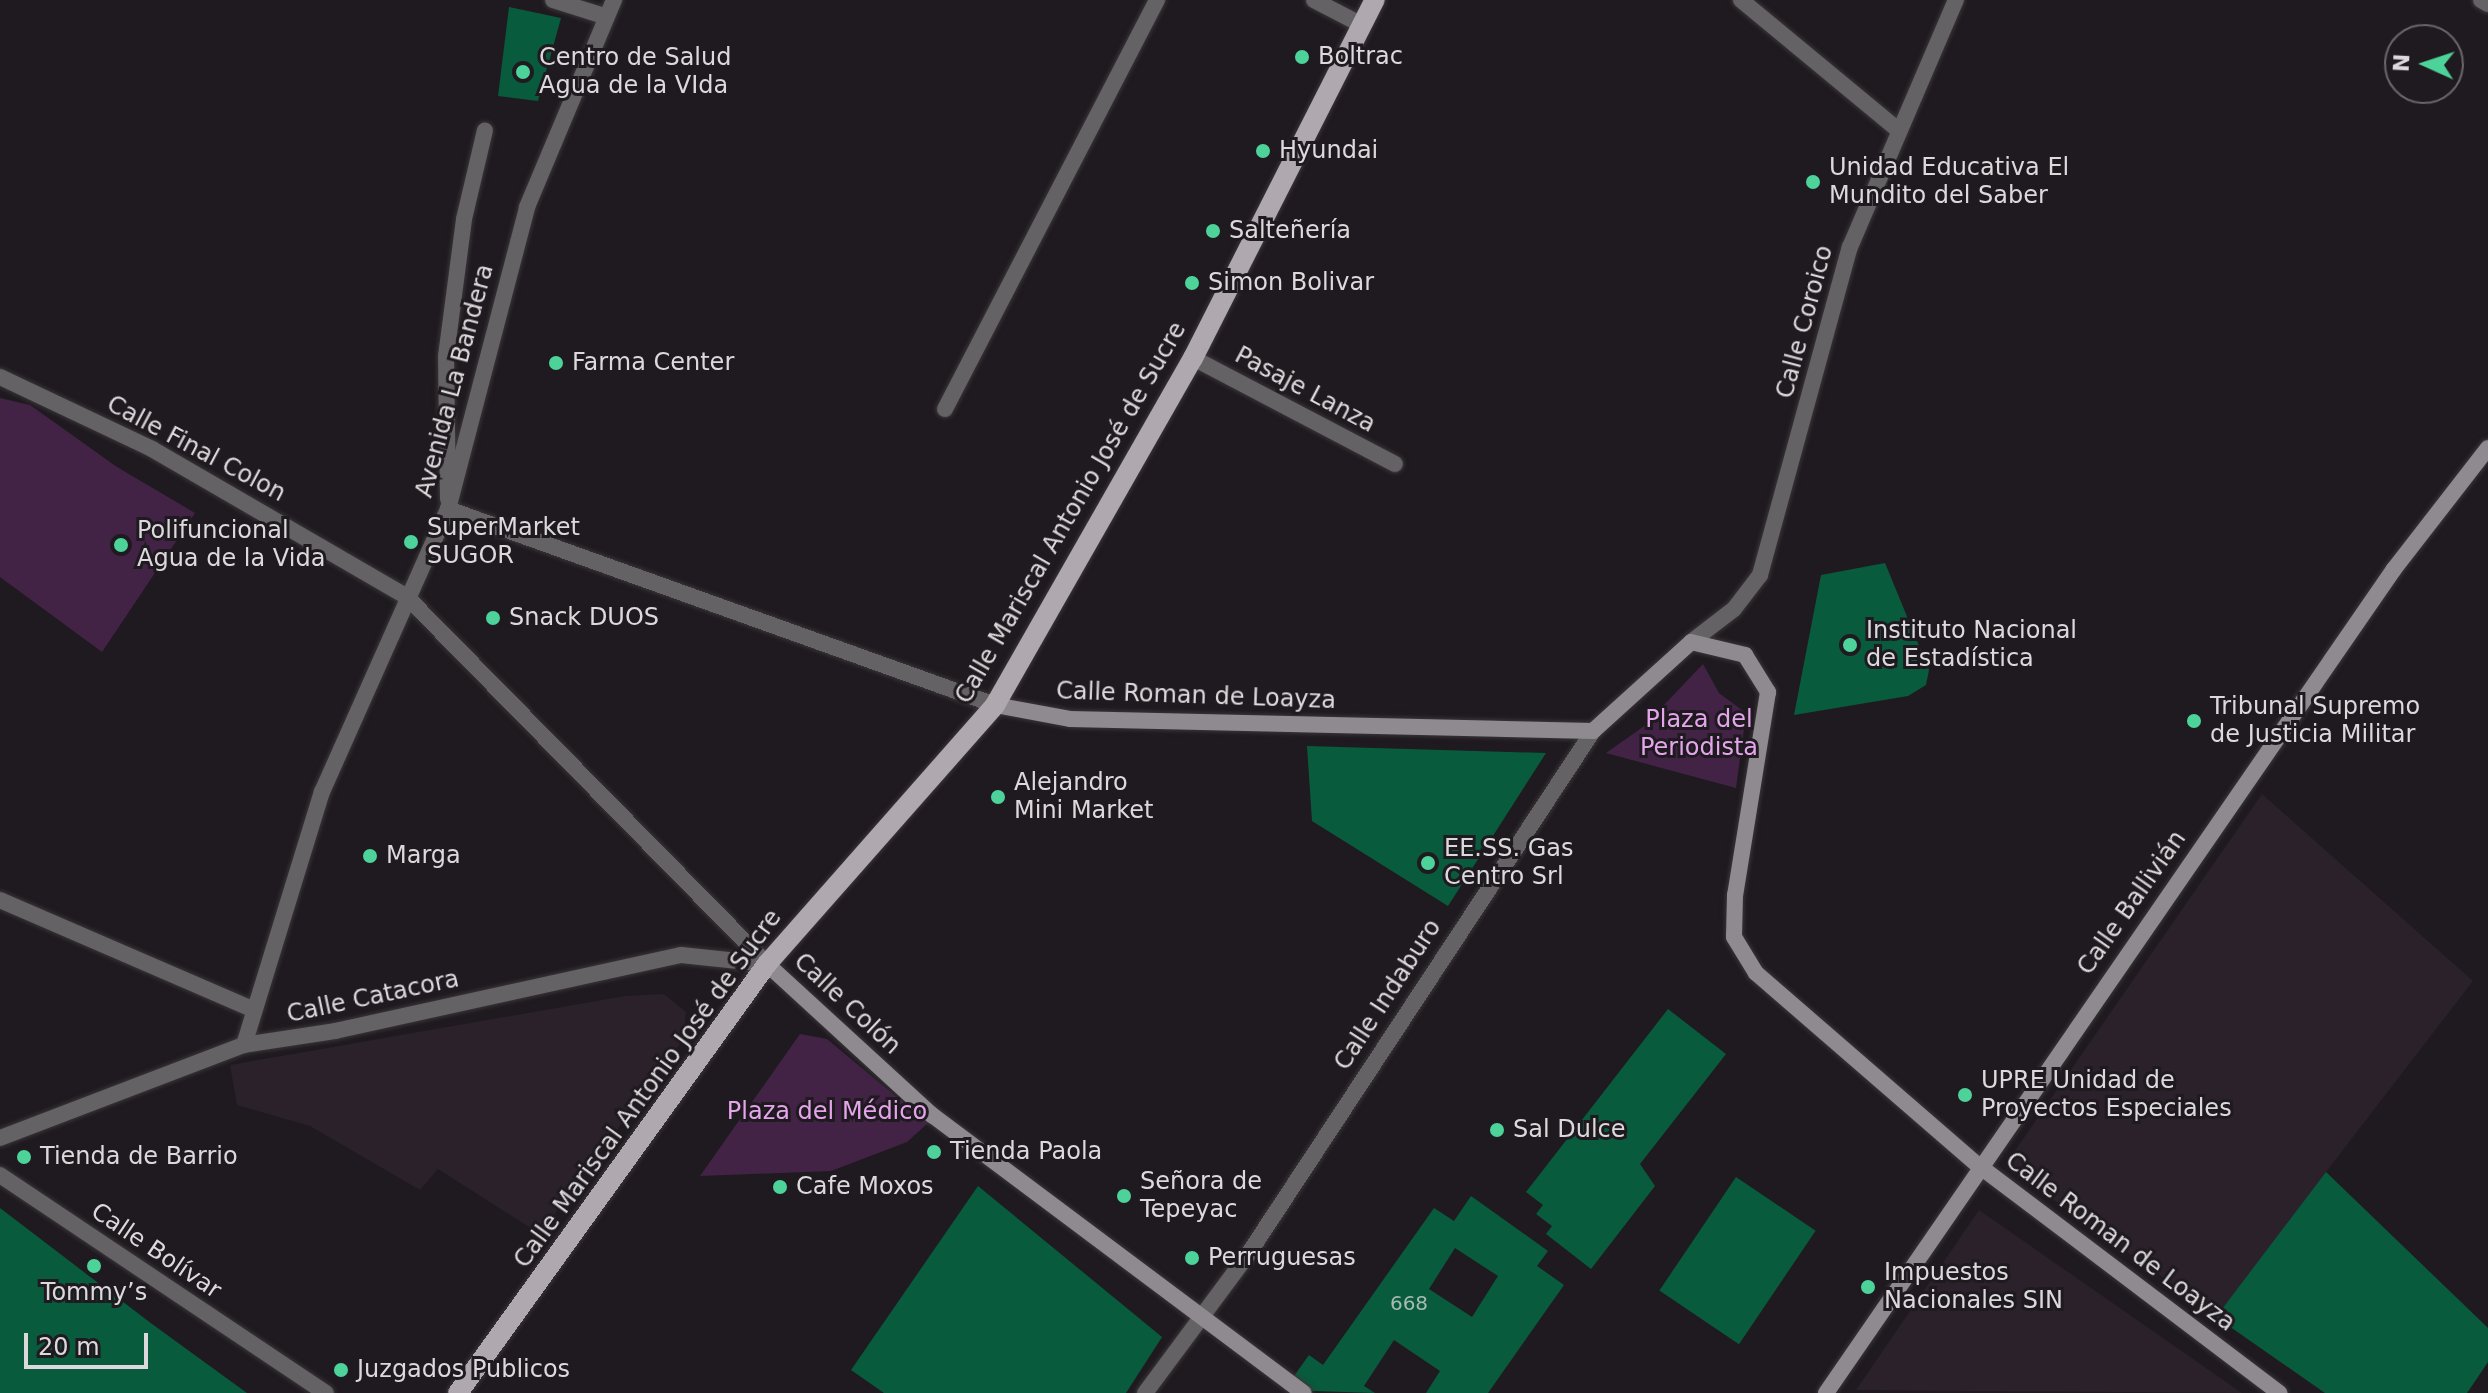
<!DOCTYPE html>
<meta charset="utf-8">
<style>
body{margin:0}
#map{position:relative;width:2488px;height:1393px;overflow:hidden;background:#1f1a1f;font-family:"DejaVu Sans",sans-serif}
div>[style]{position:absolute}
[style*='--x']{left:calc(var(--x)*1px);top:calc(var(--y)*1px);width:calc(var(--w)*1px);rotate:calc(var(--a)*1deg)}
.built>*{inset:0;background:#2a212b}
.green>*{inset:0;background:#422346}
.building>*{inset:0;background:#095b3d;transform-origin:0 0}
.roads{filter:drop-shadow(0 0 2px #393539) drop-shadow(0 0 2px #393539)}
.lane>*{height:16px;margin:-8px;padding:0 8px;transform-origin:8px;border-radius:8px;background:#646265}
.street>*{height:16px;margin:-8px;padding:0 8px;transform-origin:8px;border-radius:8px;background:#646265}
.secondary>*{height:16px;margin:-8px;padding:0 8px;transform-origin:8px;border-radius:8px;background:#8e8a8f}
.primary>*{height:20px;margin:-10px;padding:0 10px;transform-origin:10px;border-radius:10px;background:#afa9af}
.dots>*{width:22px;height:22px;translate:-50% -50%;box-sizing:border-box;border:4px solid #1f1a1f;border-radius:50%}
span{translate:-50% -50%;white-space:nowrap;text-align:center;line-height:1.15;-webkit-text-stroke:6px #1f1a1f;paint-order:stroke}
.number-label{font-size:20px;color:#a7bab4}
.number-label span{-webkit-text-stroke-width:0}
.poi-label{font-size:24px;color:#dcd9dc}
.left{translate:0 -50%;text-align:left}
.street-label{font-size:24px;color:#dcd9dc}
.park-label{font-size:24px;color:#e5a5ec}
.north{position:absolute;left:2384px;top:24px;width:80px;height:80px;box-sizing:border-box;background:#1f1a1f;border:2px solid #6b666b;border-radius:50%;rotate:273deg;font-size:22px;font-weight:700;line-height:32px;text-align:center;color:#dcd9dc}
.north::after{content:'';display:block;margin:auto;width:28px;height:36px;background:#4dd39a;clip-path:polygon(50% 0,100% 100%,50% 72%,0 100%)}
.scale{position:absolute;left:24px;top:1333px;width:124px;height:36px;box-sizing:border-box;border:4px solid #dcd9dc;border-top:0;padding-left:10px;font-size:24px;line-height:28px;white-space:nowrap;color:#dcd9dc;-webkit-text-stroke:6px #1f1a1f;paint-order:stroke}
</style>
<div id="map">
<div class="built">
<div style="clip-path:polygon(2262px 794px,2473px 981px,2326px 1172px,2488px 1328px,2488px 1362px,2467px 1393px,2325px 1393px,2005px 1165px)"></div>
<div style="clip-path:polygon(664px 994px,686px 1012px,683px 1040px,540px 1234px,438px 1169px,420px 1190px,310px 1126px,237px 1105px,230px 1065px,625px 996px)"></div>
<div style="clip-path:polygon(1979px 1210px,2242px 1393px,1856px 1390px)"></div>
</div>
<div class="green">
<div style="clip-path:polygon(0 398px,30px 405px,117px 467px,195px 513px,102px 652px,0 577px)"></div>
<div style="clip-path:polygon(1703px 664px,1719px 693px,1746px 713px,1736px 788px,1606px 753px,1643px 727px)"></div>
<div style="clip-path:polygon(800px 1034px,827px 1039px,928px 1123px,907px 1142px,831px 1171px,700px 1176px)"></div>
</div>
<div class="building">
<div style="clip-path:polygon(509px 7px,561px 18px,538px 101px,498px 96px)"></div>
<div style="clip-path:polygon(1885px 563px,1929px 670px,1926px 685px,1908px 696px,1794px 715px,1821px 575px)"></div>
<div style="clip-path:polygon(1307px 746px,1546px 753px,1448px 906px,1312px 821px)"></div>
<div style="clip-path:polygon(1668px 1009px,1726px 1054px,1640px 1164px,1655px 1186px,1591px 1269px,1546px 1234px,1552px 1226px,1536px 1214px,1543px 1205px,1526px 1192px)"></div>
<div style="clip-path:polygon(2326px 1172px,2488px 1328px,2488px 1362px,2467px 1393px,2325px 1393px,2216px 1317px)"></div>
<div style="left:1736px;top:1177px;width:96px;height:137px;rotate:34deg"></div>
<div style="clip-path:polygon(978px 1186px,1162px 1337px,1126px 1393px,884px 1393px,851px 1370px)"></div>
<div style="clip-path:polygon(evenodd,1471px 1196px,1548px 1251px,1537px 1266px,1564px 1285px,1488px 1393px,1426px 1393px,1440px 1371px,1394px 1340px,1364px 1386px,1375px 1393px,1284px 1390px,1309px 1355px,1323px 1365px,1434px 1208px,1454px 1221px,1471px 1196px,1455px 1248px,1498px 1276px,1472px 1317px,1429px 1289px,1455px 1248px)"></div>
<div style="clip-path:polygon(0 1208px,152px 1324px,247px 1393px,0 1393px)"></div>
</div>
<div class="roads">
<div class="lane">
<div style="--x:1314;--y:0;--w:54;--a:27.5"></div>
<div style="--x:1193;--y:358;--w:228;--a:27.7"></div>
<div style="--x:945;--y:409;--w:461;--a:-62.6"></div>
<div style="--x:448;--y:499;--w:143;--a:-90.8"></div>
<div style="--x:446;--y:356;--w:138;--a:-82.5"></div>
<div style="--x:464;--y:219;--w:91;--a:-76.7"></div>
</div>
<div class="street">
<div style="--x:553;--y:0;--w:53;--a:17.4"></div>
<div style="--x:1741;--y:0;--w:202;--a:39.6"></div>
<div style="--x:2481;--y:0;--w:8;--a:30"></div>
<div style="--x:0;--y:377;--w:168;--a:25.3"></div>
<div style="--x:152;--y:449;--w:293;--a:30.1"></div>
<div style="--x:406;--y:596;--w:516;--a:45.55"></div>
<div style="--x:448;--y:509;--w:581;--a:19.71"></div>
<div style="--x:1691;--y:642;--w:54;--a:-37.5"></div>
<div style="--x:1734;--y:609;--w:43;--a:-52.6"></div>
<div style="--x:1760;--y:575;--w:340;--a:-74.7"></div>
<div style="--x:1850;--y:247;--w:269;--a:-66.8"></div>
<div style="--x:0;--y:900;--w:277;--a:23.4"></div>
<div style="--x:244;--y:1045;--w:265;--a:-72.9"></div>
<div style="--x:322;--y:792;--w:310;--a:-66"></div>
<div style="--x:448;--y:509;--w:312;--a:-75.3"></div>
<div style="--x:527;--y:207;--w:225;--a:-67.2"></div>
<div style="--x:0;--y:1138;--w:261;--a:-20.9"></div>
<div style="--x:244;--y:1045;--w:92;--a:-8.7"></div>
<div style="--x:335;--y:1031;--w:354;--a:-12.4"></div>
<div style="--x:681;--y:955;--w:86;--a:6"></div>
<div style="--x:0;--y:1175;--w:392;--a:33.8"></div>
<div style="--x:1145;--y:1393;--w:174;--a:-53.4"></div>
<div style="--x:1249;--y:1253;--w:625;--a:-56.61"></div>
</div>
<div class="secondary">
<div style="--x:995;--y:705;--w:76;--a:10.6"></div>
<div style="--x:1070;--y:719;--w:523;--a:1.31"></div>
<div style="--x:1593;--y:731;--w:132;--a:-42.2"></div>
<div style="--x:1691;--y:642;--w:56;--a:13.5"></div>
<div style="--x:1745;--y:655;--w:44;--a:58.1"></div>
<div style="--x:1768;--y:692;--w:206;--a:99.2"></div>
<div style="--x:1735;--y:895;--w:42;--a:91.4"></div>
<div style="--x:1734;--y:937;--w:42;--a:58.6"></div>
<div style="--x:1756;--y:973;--w:294;--a:40.9"></div>
<div style="--x:1978;--y:1165;--w:378;--a:37.1"></div>
<div style="--x:767;--y:964;--w:224;--a:42.5"></div>
<div style="--x:932;--y:1115;--w:464;--a:36.8"></div>
<div style="--x:1826;--y:1393;--w:1001;--a:-55.42"></div>
<div style="--x:2394;--y:569;--w:153;--a:-52.2"></div>
</div>
<div class="primary">
<div style="--x:458;--y:1393;--w:529;--a:-54.24"></div>
<div style="--x:767;--y:964;--w:345;--a:-48.6"></div>
<div style="--x:995;--y:705;--w:400;--a:-60.3"></div>
<div style="--x:1193;--y:358;--w:402;--a:-63.1"></div>
</div>
</div>
<div class="dots">
<div style="left:1302px;top:57px;background:#4dd39a"></div>
<div style="left:523px;top:72px;background:#4dd39a"></div>
<div style="left:1263px;top:151px;background:#4dd39a"></div>
<div style="left:1813px;top:182px;background:#4dd39a"></div>
<div style="left:1213px;top:231px;background:#4dd39a"></div>
<div style="left:1192px;top:283px;background:#4dd39a"></div>
<div style="left:556px;top:363px;background:#4dd39a"></div>
<div style="left:411px;top:542px;background:#4dd39a"></div>
<div style="left:121px;top:545px;background:#4dd39a"></div>
<div style="left:493px;top:618px;background:#4dd39a"></div>
<div style="left:1850px;top:645px;background:#4dd39a"></div>
<div style="left:2194px;top:721px;background:#4dd39a"></div>
<div style="left:998px;top:797px;background:#4dd39a"></div>
<div style="left:370px;top:856px;background:#4dd39a"></div>
<div style="left:1428px;top:863px;background:#4dd39a"></div>
<div style="left:1965px;top:1095px;background:#4dd39a"></div>
<div style="left:1497px;top:1130px;background:#4dd39a"></div>
<div style="left:934px;top:1152px;background:#4dd39a"></div>
<div style="left:24px;top:1157px;background:#4dd39a"></div>
<div style="left:780px;top:1187px;background:#4dd39a"></div>
<div style="left:1124px;top:1196px;background:#4dd39a"></div>
<div style="left:1192px;top:1258px;background:#4dd39a"></div>
<div style="left:94px;top:1266px;background:#4dd39a"></div>
<div style="left:1868px;top:1287px;background:#4dd39a"></div>
<div style="left:341px;top:1370px;background:#4dd39a"></div>
</div>
<div class="number-label">
<span style="left:1409px;top:1303px">668</span>
</div>
<div class="poi-label">
<span class="left" style="left:1318px;top:57px">Boltrac</span>
<span class="left" style="left:539px;top:72px">Centro de Salud<br>Agua de la VIda</span>
<span class="left" style="left:1279px;top:151px">Hyundai</span>
<span class="left" style="left:1829px;top:182px">Unidad Educativa El<br>Mundito del Saber</span>
<span class="left" style="left:1229px;top:231px">Salteñería</span>
<span class="left" style="left:1208px;top:283px">Simon Bolivar</span>
<span class="left" style="left:572px;top:363px">Farma Center</span>
<span class="left" style="left:427px;top:542px">SuperMarket<br>SUGOR</span>
<span class="left" style="left:137px;top:545px">Polifuncional<br>Agua de la Vida</span>
<span class="left" style="left:509px;top:618px">Snack DUOS</span>
<span class="left" style="left:1866px;top:645px">Instituto Nacional<br>de Estadística</span>
<span class="left" style="left:2210px;top:721px">Tribunal Supremo<br>de Justicia Militar</span>
<span class="left" style="left:1014px;top:797px">Alejandro<br>Mini Market</span>
<span class="left" style="left:1444px;top:863px">EE.SS. Gas<br>Centro Srl</span>
<span class="left" style="left:386px;top:856px">Marga</span>
<span class="left" style="left:1981px;top:1095px">UPRE Unidad de<br>Proyectos Especiales</span>
<span class="left" style="left:1513px;top:1130px">Sal Dulce</span>
<span class="left" style="left:950px;top:1152px">Tienda Paola</span>
<span class="left" style="left:40px;top:1157px">Tienda de Barrio</span>
<span class="left" style="left:1140px;top:1196px">Señora de<br>Tepeyac</span>
<span class="left" style="left:796px;top:1187px">Cafe Moxos</span>
<span class="left" style="left:1208px;top:1258px">Perruguesas</span>
<span class="left" style="left:1884px;top:1287px">Impuestos<br>Nacionales SIN</span>
<span style="left:94px;top:1293px">Tommy’s</span>
<span class="left" style="left:357px;top:1370px">Juzgados Publicos</span>
</div>
<div class="street-label">
<span style="left:1805px;top:322px;rotate:-75deg">Calle Coroico</span>
<span style="left:455px;top:381px;rotate:-75deg">Avenida La Bandera</span>
<span style="left:1305px;top:390px;rotate:28deg">Pasaje Lanza</span>
<span style="left:196px;top:449px;rotate:28deg">Calle Final Colon</span>
<span style="left:1071px;top:513px;rotate:-60deg">Calle Mariscal Antonio José de Sucre</span>
<span style="left:1196px;top:696px;rotate:2deg">Calle Roman de Loayza</span>
<span style="left:2132px;top:903px;rotate:-55deg">Calle Ballivián</span>
<span style="left:1388px;top:995px;rotate:-57deg">Calle Indaburo</span>
<span style="left:373px;top:997px;rotate:-12deg">Calle Catacora</span>
<span style="left:847px;top:1004px;rotate:43deg">Calle Colón</span>
<span style="left:648px;top:1089px;rotate:-54deg">Calle Mariscal Antonio José de Sucre</span>
<span style="left:2120px;top:1242px;rotate:37deg">Calle Roman de Loayza</span>
<span style="left:156px;top:1251px;rotate:34deg">Calle Bolívar</span>
</div>
<div class="park-label">
<span style="left:1699px;top:734px">Plaza del<br>Periodista</span>
<span style="left:827px;top:1112px">Plaza del Médico</span>
</div>
<div class="north">N</div>
<div class="scale">20 m</div>
</div>
